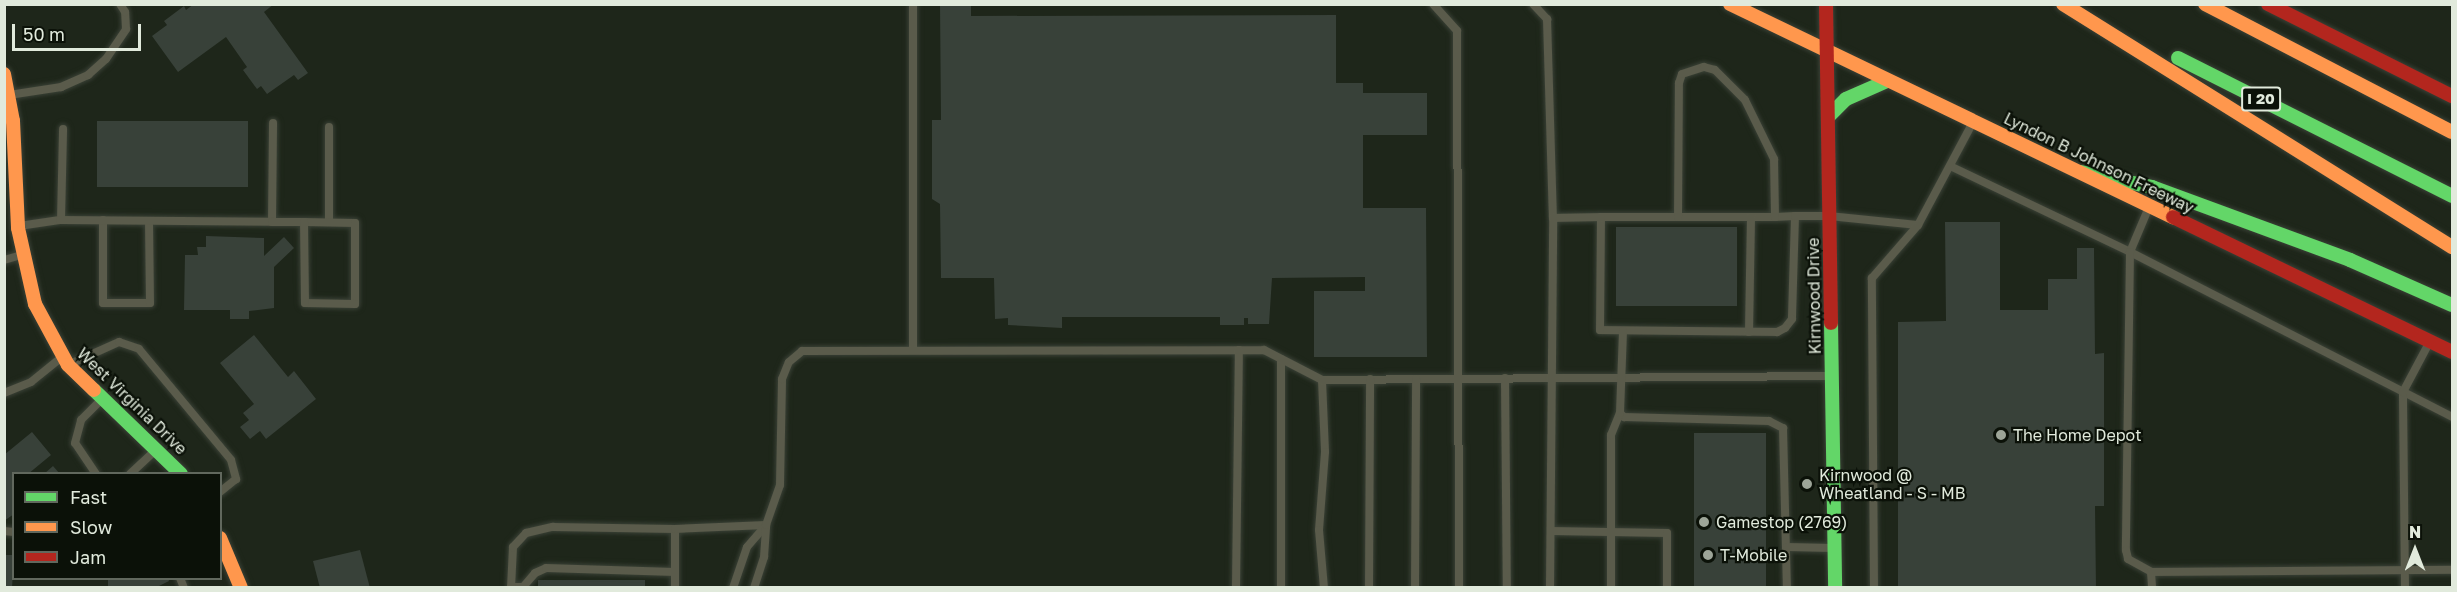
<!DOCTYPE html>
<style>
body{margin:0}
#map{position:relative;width:2457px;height:592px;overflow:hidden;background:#1e261a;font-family:"Golos Text",sans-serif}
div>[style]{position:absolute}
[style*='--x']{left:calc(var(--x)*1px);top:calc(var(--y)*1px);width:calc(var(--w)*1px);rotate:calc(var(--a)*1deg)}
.building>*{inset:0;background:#384139;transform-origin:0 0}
.roads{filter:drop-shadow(0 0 2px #3a4136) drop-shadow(0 0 2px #3a4136)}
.lane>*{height:8px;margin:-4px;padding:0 4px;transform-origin:4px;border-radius:4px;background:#5a5b4b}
.fast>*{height:14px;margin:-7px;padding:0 7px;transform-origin:7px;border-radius:7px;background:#63d668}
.slow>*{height:14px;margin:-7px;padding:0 7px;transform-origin:7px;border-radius:7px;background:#ff974d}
.jam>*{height:14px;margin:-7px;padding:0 7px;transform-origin:7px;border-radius:7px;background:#b3261e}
.dots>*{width:16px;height:16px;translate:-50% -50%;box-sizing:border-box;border:3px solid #0b1108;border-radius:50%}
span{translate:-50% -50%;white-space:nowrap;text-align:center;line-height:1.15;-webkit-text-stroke:4.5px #0b1108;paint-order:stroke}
.shield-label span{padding:2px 4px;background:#0b1108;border:2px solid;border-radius:4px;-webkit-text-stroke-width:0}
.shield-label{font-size:15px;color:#e1eadc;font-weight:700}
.street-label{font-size:16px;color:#e1eadc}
.poi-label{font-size:16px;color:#e1eadc}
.left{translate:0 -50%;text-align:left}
.frame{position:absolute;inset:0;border:6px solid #e1eadc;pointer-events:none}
.legend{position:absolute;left:12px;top:472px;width:210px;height:108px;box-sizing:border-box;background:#0b1108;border:2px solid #61685d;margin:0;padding:8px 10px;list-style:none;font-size:18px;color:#e1eadc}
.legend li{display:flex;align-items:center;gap:12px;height:30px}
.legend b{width:30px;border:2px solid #61685d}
.north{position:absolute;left:2385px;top:520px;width:60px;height:60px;-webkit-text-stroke:4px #0b1108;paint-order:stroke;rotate:0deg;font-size:16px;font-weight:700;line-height:24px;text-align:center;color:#e1eadc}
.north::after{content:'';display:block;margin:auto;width:21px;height:27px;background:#e1eadc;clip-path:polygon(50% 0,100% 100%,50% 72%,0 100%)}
.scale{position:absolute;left:12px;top:24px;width:129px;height:27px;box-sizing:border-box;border:3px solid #e1eadc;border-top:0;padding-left:8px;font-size:18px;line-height:21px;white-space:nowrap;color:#e1eadc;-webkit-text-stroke:4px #0b1108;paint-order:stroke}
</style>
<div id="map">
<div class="building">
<div style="clip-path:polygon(194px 4px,274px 4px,264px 12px,308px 73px,298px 80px,294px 75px,267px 94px,261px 86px,257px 89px,243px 70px,247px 67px,226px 37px,178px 72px,152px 36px,167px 25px,164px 21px,184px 6px,186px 10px)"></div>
<div style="clip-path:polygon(940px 4px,971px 4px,971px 16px,1336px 15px,1336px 83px,1363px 83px,1363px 93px,1427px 93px,1427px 135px,1363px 135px,1363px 208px,1426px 208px,1427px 357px,1314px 357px,1314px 291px,1365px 291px,1365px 277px,1272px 278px,1269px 324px,1248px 324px,1248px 318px,1244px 318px,1244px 325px,1220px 325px,1220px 317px,1062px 317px,1062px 328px,1008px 325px,1008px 318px,995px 319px,994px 278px,941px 278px,940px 204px,932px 199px,932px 120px,941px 120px)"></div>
<div style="left:97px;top:121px;width:151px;height:66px"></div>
<div style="clip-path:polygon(1945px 222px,2000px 222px,2000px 310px,2048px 310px,2048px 279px,2077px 279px,2077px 248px,2094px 248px,2095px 354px,2104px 353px,2104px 506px,2095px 506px,2096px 588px,1898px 588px,1898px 322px,1946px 321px)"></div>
<div style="left:1616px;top:227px;width:121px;height:79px"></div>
<div style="clip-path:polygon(206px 236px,264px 238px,264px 256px,284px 237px,294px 248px,274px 267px,274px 308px,249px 311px,249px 319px,230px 319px,230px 310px,184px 310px,185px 255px,198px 255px,197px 247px,206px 247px)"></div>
<div style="clip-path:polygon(254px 335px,288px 377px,294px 371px,316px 399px,266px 439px,260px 431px,250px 439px,240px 427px,249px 420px,243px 413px,254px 404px,220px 363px)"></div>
<div style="clip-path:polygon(32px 432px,51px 455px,28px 474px,14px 474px,14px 514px,4px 521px,4px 455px)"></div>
<div style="left:1694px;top:433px;width:72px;height:155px"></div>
<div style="clip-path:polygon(53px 466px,60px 474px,44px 474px)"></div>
<div style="clip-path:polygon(360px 550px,370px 588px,320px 588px,313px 561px)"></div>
<div style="clip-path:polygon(4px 555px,14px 555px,12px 588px,4px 588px)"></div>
<div style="clip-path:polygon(108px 578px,168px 578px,169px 581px,155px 588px,108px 588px)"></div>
<div style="left:645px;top:580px;width:8px;height:107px;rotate:90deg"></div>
</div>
<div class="roads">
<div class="lane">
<div style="--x:913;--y:4;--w:346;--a:90"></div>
<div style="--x:1433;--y:4;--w:36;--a:48"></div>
<div style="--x:1457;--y:31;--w:557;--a:89.79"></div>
<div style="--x:1533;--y:4;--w:21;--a:47"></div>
<div style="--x:1547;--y:19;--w:199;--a:88.3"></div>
<div style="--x:9;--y:95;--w:53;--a:-8.7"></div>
<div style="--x:61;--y:87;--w:30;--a:-24"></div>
<div style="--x:88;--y:75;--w:24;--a:-42"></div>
<div style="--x:106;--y:59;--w:36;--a:-56"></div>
<div style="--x:126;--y:29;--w:17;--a:-93"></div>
<div style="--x:125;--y:12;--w:9;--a:-122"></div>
<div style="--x:1950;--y:166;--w:199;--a:25.5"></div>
<div style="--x:2130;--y:252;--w:362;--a:27.1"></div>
<div style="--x:2149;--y:207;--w:49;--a:112.9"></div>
<div style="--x:2130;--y:252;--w:298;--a:90.8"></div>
<div style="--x:2126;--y:550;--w:9;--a:77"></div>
<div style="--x:2128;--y:559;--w:26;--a:29"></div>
<div style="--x:2151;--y:572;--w:16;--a:86"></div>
<div style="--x:1795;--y:216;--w:103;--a:91.7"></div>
<div style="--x:1792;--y:319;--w:11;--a:128"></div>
<div style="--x:1785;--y:328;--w:9;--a:153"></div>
<div style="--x:1777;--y:332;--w:177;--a:-179.4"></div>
<div style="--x:1600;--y:330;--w:113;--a:-89.5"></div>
<div style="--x:1601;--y:217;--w:174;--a:0"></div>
<div style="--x:1775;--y:217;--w:20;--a:-3"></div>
<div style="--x:1795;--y:216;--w:34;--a:0"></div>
<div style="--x:1829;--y:216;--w:89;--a:5.8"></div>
<div style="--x:1918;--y:225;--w:117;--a:-61.9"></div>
<div style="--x:1678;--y:217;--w:134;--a:-89.6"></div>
<div style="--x:1679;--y:83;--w:9;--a:-72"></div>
<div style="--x:1682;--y:74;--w:23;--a:-18"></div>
<div style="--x:1704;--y:67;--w:11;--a:15"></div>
<div style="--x:1715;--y:70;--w:42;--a:45"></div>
<div style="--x:1745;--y:100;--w:66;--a:63.8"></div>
<div style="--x:1774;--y:159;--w:58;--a:89"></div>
<div style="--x:61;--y:220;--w:91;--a:-88.7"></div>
<div style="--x:103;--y:220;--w:83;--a:90"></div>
<div style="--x:103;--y:303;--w:47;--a:0"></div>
<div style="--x:150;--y:303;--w:82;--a:-90.7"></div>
<div style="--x:272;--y:222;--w:99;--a:-89.4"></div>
<div style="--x:329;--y:222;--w:95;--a:-90"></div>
<div style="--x:19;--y:226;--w:41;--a:-8.3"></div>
<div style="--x:60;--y:220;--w:212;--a:0.5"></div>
<div style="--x:272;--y:222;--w:32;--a:0"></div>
<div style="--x:304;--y:222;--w:51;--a:1.1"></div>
<div style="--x:355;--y:223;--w:81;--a:90"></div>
<div style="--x:355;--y:304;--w:50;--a:-178.9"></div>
<div style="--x:305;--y:303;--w:81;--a:-90.7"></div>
<div style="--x:4;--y:260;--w:19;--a:-16"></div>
<div style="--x:1749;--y:332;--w:115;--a:-89"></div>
<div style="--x:1281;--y:359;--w:229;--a:90"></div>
<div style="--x:70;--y:364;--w:54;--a:-24.2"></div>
<div style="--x:119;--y:342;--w:21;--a:19"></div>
<div style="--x:139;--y:349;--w:144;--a:50.3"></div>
<div style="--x:231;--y:460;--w:20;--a:75"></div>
<div style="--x:236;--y:479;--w:21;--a:141"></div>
<div style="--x:1505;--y:378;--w:210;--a:89.5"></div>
<div style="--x:1322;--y:380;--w:72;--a:87.6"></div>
<div style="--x:1325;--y:452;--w:78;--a:94.4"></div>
<div style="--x:1319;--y:530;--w:58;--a:85.1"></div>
<div style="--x:4;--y:393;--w:29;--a:-22"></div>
<div style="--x:31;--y:382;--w:38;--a:-39"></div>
<div style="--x:1620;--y:413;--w:6;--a:45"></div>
<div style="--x:1624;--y:417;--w:145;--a:1.6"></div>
<div style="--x:1769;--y:421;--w:16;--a:27"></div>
<div style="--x:1783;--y:428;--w:160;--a:88.6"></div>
<div style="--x:96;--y:474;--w:37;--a:-124"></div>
<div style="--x:75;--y:443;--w:24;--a:-75"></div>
<div style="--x:81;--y:420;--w:28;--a:-45"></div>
<div style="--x:130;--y:474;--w:33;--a:-43"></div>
<div style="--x:4;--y:531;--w:10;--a:6"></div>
<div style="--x:1551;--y:531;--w:116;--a:1"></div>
<div style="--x:1667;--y:533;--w:55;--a:90"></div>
<div style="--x:1787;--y:547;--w:46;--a:1.2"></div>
<div style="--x:2151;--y:572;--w:301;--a:-0.4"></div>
<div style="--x:180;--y:578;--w:11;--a:68"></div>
<div style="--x:511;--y:587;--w:12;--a:0"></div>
<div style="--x:523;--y:587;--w:18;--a:-49"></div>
<div style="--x:535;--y:573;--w:12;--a:-24"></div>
<div style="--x:546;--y:568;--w:129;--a:1.8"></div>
<div style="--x:511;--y:588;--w:41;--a:-87.2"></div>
<div style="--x:513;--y:547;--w:19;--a:-47"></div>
<div style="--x:526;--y:533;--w:28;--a:-13"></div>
<div style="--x:553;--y:527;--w:122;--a:0.9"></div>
<div style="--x:675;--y:588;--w:59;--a:-90"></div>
<div style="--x:675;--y:529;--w:91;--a:-2.5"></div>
<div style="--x:733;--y:588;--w:43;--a:-71.1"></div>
<div style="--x:747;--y:547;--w:29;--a:-49"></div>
<div style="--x:754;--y:588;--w:33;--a:-72"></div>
<div style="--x:764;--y:557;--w:32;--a:-86"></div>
<div style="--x:766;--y:525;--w:42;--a:-70.7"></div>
<div style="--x:780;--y:485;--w:106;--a:-88.9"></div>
<div style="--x:782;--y:379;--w:18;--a:-68"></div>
<div style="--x:789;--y:362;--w:17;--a:-40"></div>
<div style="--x:802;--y:351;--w:462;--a:-0.1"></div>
<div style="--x:1264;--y:350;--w:65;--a:27.3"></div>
<div style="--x:1322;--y:380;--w:508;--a:-0.45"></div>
<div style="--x:1236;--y:588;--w:238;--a:-89.3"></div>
<div style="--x:1369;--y:588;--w:209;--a:-89.7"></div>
<div style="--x:1415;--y:588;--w:209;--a:-89.7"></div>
<div style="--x:1550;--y:588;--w:370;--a:-89.5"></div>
<div style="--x:1553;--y:218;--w:48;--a:-1.2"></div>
<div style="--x:1611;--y:588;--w:153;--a:-90"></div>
<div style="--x:1611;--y:435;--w:24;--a:-68"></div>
<div style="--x:1620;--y:413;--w:82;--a:-87.9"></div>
<div style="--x:1874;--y:588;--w:310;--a:-90.4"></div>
<div style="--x:1872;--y:278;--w:70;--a:-49"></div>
<div style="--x:2405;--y:588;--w:196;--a:-90.6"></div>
<div style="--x:2403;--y:392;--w:55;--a:-62"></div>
</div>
<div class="fast">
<div style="--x:2178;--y:58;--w:307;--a:26.7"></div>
<div style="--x:1828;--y:117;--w:25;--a:-45"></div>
<div style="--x:1846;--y:99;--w:45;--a:-23.7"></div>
<div style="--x:2081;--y:172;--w:73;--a:11.9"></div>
<div style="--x:2152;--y:187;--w:211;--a:20.2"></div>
<div style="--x:2350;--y:260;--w:111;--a:23.8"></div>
<div style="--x:1831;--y:323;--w:265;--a:89.1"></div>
<div style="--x:94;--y:390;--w:121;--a:44"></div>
</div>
<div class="slow">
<div style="--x:1730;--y:4;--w:492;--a:25.7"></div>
<div style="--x:2063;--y:4;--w:459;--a:32"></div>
<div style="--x:2205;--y:4;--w:278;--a:27.4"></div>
<div style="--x:4;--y:74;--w:48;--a:79.2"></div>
<div style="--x:13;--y:121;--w:107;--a:87.3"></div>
<div style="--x:18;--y:228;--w:78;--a:77.4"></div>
<div style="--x:35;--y:304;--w:69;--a:61.6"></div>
<div style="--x:68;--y:365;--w:36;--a:44"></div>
<div style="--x:220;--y:538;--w:54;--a:67.2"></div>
</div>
<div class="jam">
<div style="--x:1826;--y:4;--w:319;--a:89.1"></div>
<div style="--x:2268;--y:4;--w:206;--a:26.6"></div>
<div style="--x:2173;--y:217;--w:310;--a:25.8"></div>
</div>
</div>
<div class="dots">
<div style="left:2001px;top:435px;background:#9da598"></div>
<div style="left:1807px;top:484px;background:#9da598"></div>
<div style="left:1704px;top:522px;background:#9da598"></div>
<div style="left:1708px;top:555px;background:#9da598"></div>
</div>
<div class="shield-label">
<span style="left:2261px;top:99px">I 20</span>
</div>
<div class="street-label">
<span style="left:2099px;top:163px;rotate:26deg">Lyndon B Johnson Freeway</span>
<span style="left:1814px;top:296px;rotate:-91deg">Kirnwood Drive</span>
<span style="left:132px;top:401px;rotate:44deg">West Virginia Drive</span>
</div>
<div class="poi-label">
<span class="left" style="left:2013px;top:435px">The Home Depot</span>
<span class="left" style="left:1819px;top:484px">Kirnwood @<br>Wheatland - S - MB</span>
<span class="left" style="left:1716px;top:522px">Gamestop (2769)</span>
<span class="left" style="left:1720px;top:555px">T-Mobile</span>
</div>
<div class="frame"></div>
<ul class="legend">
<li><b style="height:8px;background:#63d668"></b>Fast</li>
<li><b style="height:8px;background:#ff974d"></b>Slow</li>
<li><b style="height:8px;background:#b3261e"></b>Jam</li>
</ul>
<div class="north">N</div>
<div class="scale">50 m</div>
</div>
